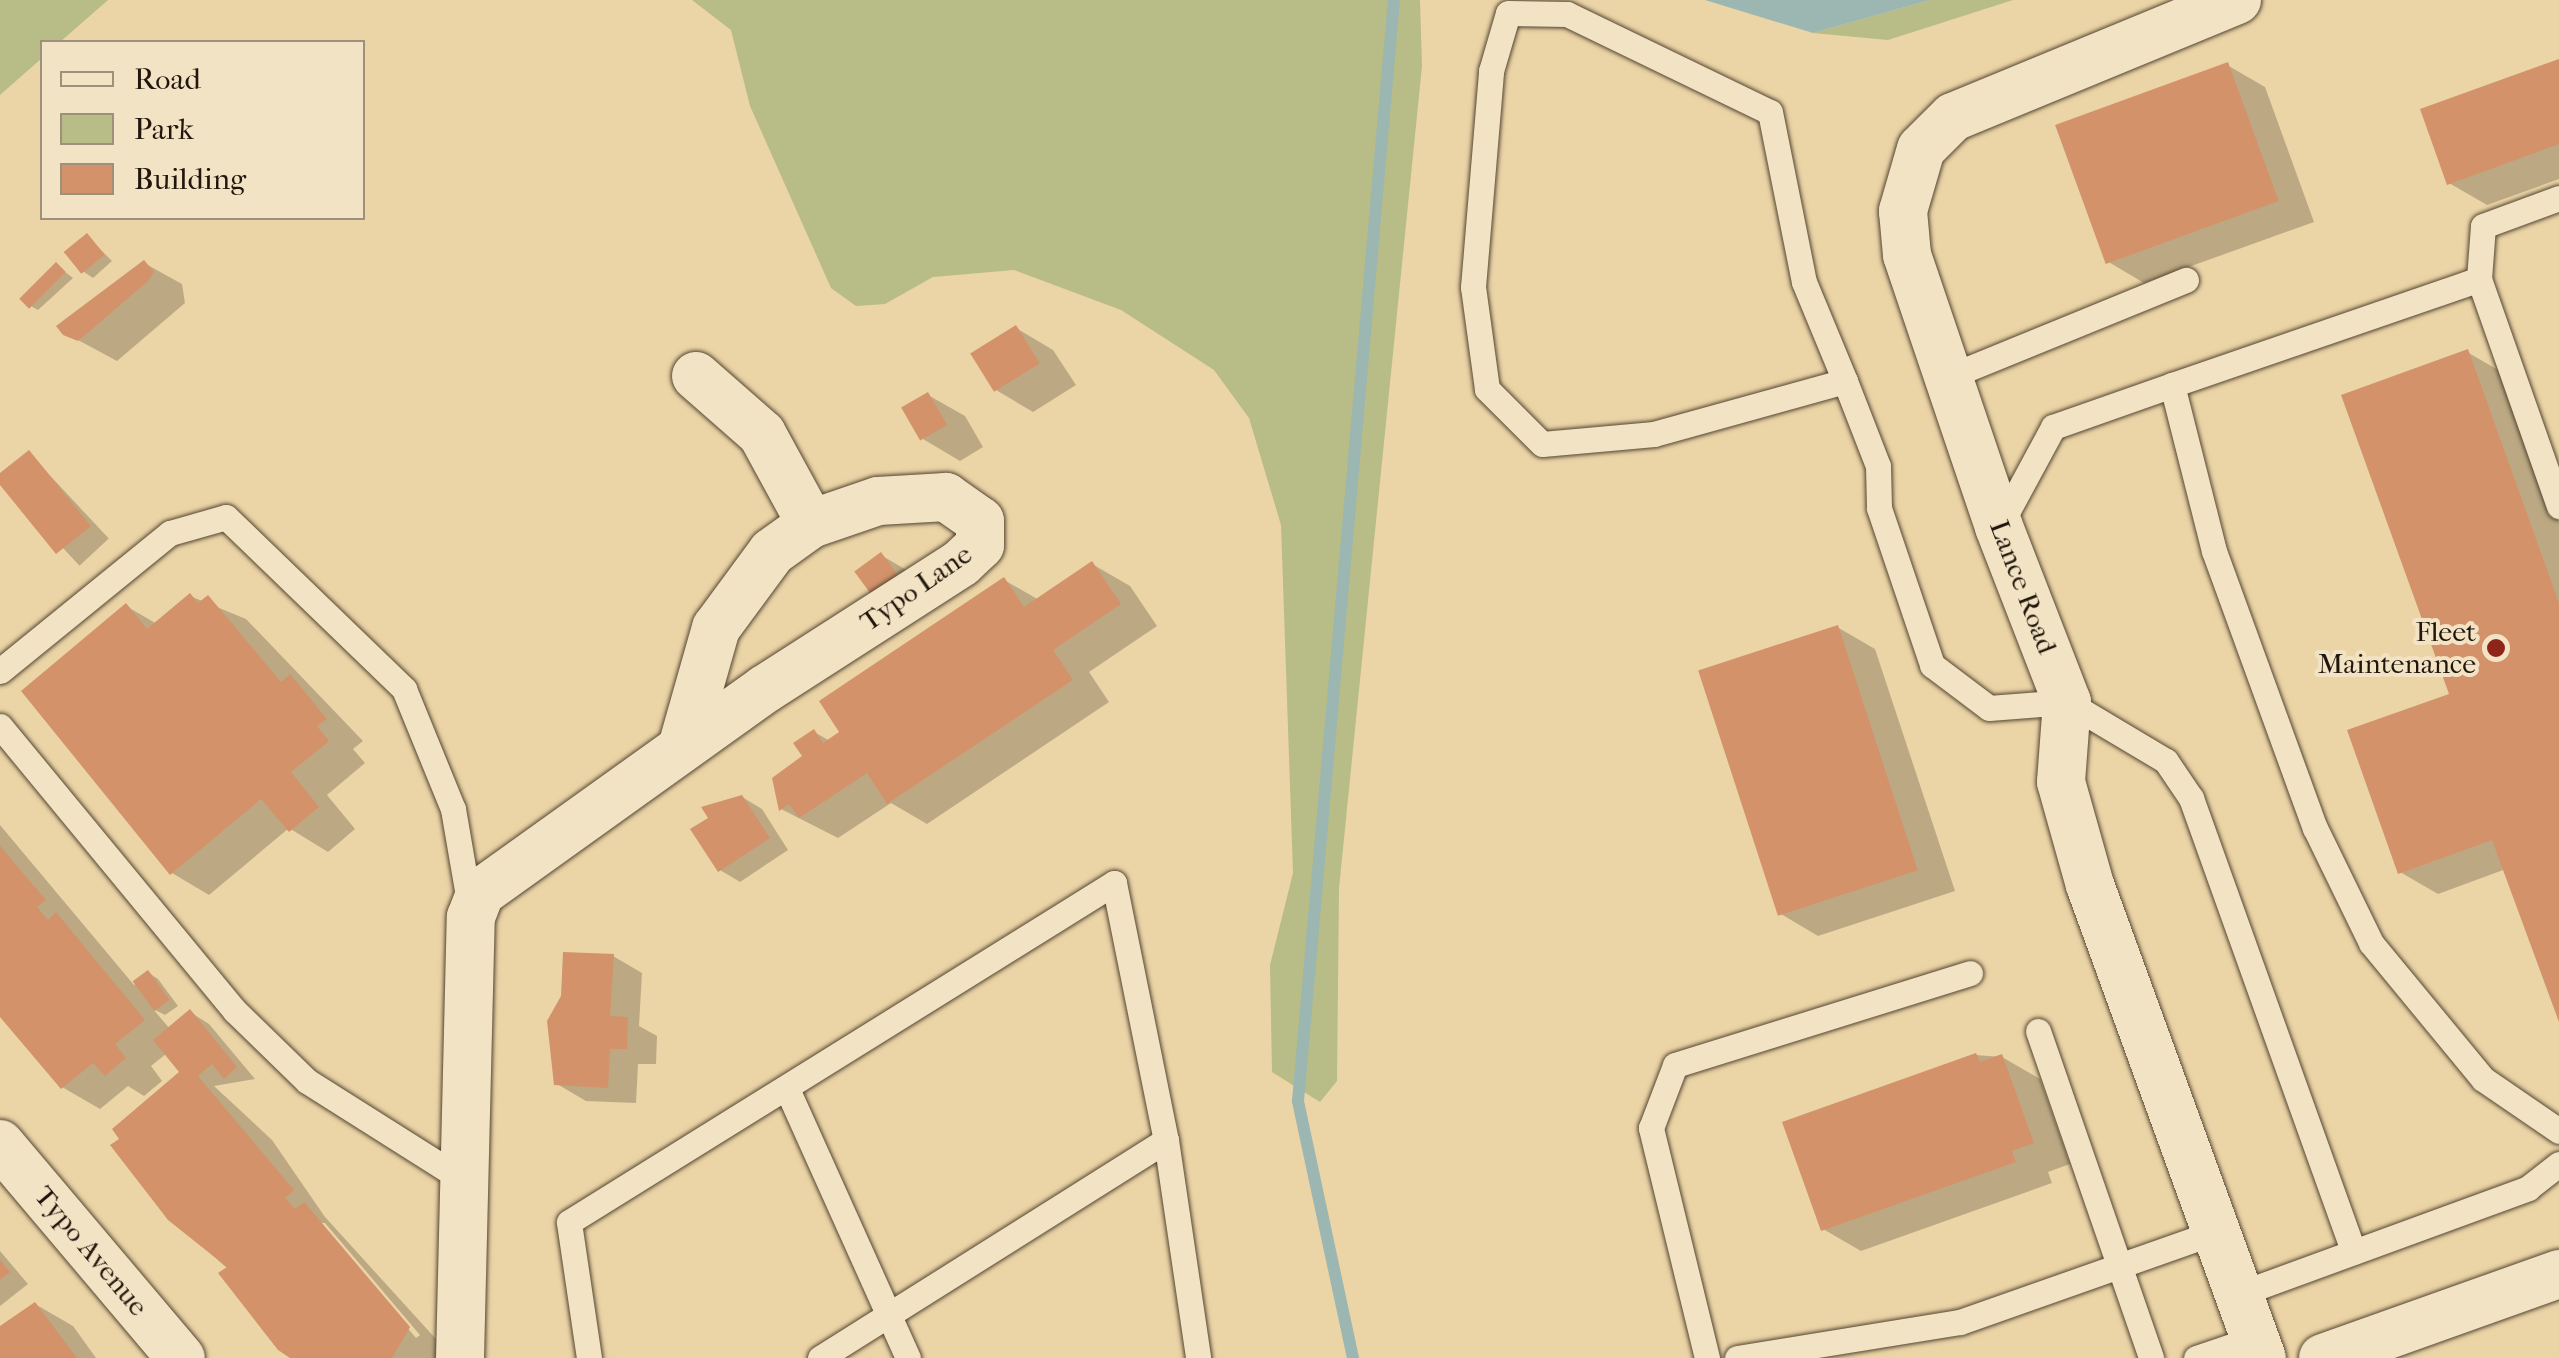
<!DOCTYPE html>
<style>
body{margin:0}
#map{position:relative;width:2559px;height:1358px;overflow:hidden;background:#ebd4a6;font-family:"IM FELL French Canon",serif}
div>[style]{position:absolute}
[style*='--x']{left:calc(var(--x)*1px);top:calc(var(--y)*1px);width:calc(var(--w)*1px);rotate:calc(var(--a)*1deg)}
.green>*{inset:0;background:#b8bc86}
.water>*{inset:0;background:#9cb6b1}
.shadow>*{inset:0;background:#0003;transform-origin:0 0}
.stream>*{height:12px;margin:-6px;padding:0 6px;transform-origin:6px;border-radius:6px;background:#9cb6b1}
.building>*{inset:0;background:#d3926a;transform-origin:0 0}
.roads{filter:drop-shadow(0 0 2px #544632) drop-shadow(0 0 2px #544632)}
.service>*{height:25px;margin:-12.5px;padding:0 12.5px;transform-origin:12.5px;border-radius:12.5px;background:#f2e3c5}
.minor>*{height:48px;margin:-24px;padding:0 24px;transform-origin:24px;border-radius:24px;background:#f2e3c5}
.dots>*{width:28px;height:28px;translate:-50% -50%;box-sizing:border-box;border:5px solid #f2e3c5;border-radius:50%}
span{translate:-50% -50%;white-space:nowrap;text-align:center;line-height:1.15;-webkit-text-stroke:8px #f2e3c5;paint-order:stroke}
.street-label{font-size:28px;color:#21160c}
.poi-label{font-size:28px;color:#21160c}
.right{translate:-100% -50%;text-align:right}
.legend{position:absolute;left:40px;top:40px;width:325px;height:180px;box-sizing:border-box;background:#f2e3c5;border:2px solid #9e917b;margin:0;padding:12px 18px;list-style:none;font-size:30px;color:#21160c}
.legend li{display:flex;align-items:center;gap:20px;height:50px}
.legend b{width:50px;border:2px solid #9e917b}
</style>
<div id="map">
<div class="green">
<div style="clip-path:polygon(0 0,108px 0,60px 42px,42px 42px,42px 58px,0 95px)"></div>
<div style="clip-path:polygon(692px 0,1420px 0,1422px 66px,1339px 888px,1337px 1081px,1320px 1102px,1272px 1072px,1270px 965px,1293px 873px,1281px 525px,1249px 418px,1214px 370px,1121px 310px,1014px 270px,933px 277px,885px 304px,856px 306px,831px 288px,750px 106px,731px 30px)"></div>
<div style="clip-path:polygon(1930px 0,2013px 0,1888px 40px,1813px 33px)"></div>
</div>
<div class="water">
<div style="clip-path:polygon(1705px 0,1930px 0,1813px 33px)"></div>
</div>
<div class="shadow">
<div style="clip-path:polygon(2559px 61px,2559px 179px,2487px 205px,2449px 183px)"></div>
<div style="clip-path:polygon(2227px 65px,2265px 87px,2314px 222px,2144px 283px,2107px 261px)"></div>
<div style="clip-path:polygon(87px 236px,112px 261px,93px 278px,84px 272px)"></div>
<div style="clip-path:polygon(144px 263px,182px 284px,185px 303px,117px 361px,65px 333px)"></div>
<div style="clip-path:polygon(56px 265px,73px 278px,38px 310px,29px 305px)"></div>
<div style="clip-path:polygon(1016px 328px,1053px 350px,1076px 385px,1033px 412px,996px 390px)"></div>
<div style="clip-path:polygon(2467px 352px,2505px 374px,2559px 523px,2559px 1016px,2506px 869px,2438px 894px,2400px 872px,2452px 695px)"></div>
<div style="clip-path:polygon(928px 395px,965px 416px,983px 447px,960px 461px,923px 439px)"></div>
<div style="left:29px;top:453px;width:117px;height:40px;rotate:47deg"></div>
<div style="clip-path:polygon(881px 555px,918px 577px,912px 615px)"></div>
<div style="clip-path:polygon(1092px 564px,1130px 586px,1157px 626px,1089px 672px,1109px 702px,927px 824px,891px 803px,838px 838px,781px 809px,814px 732px,830px 741px,1004px 580px,1039px 600px)"></div>
<div style="clip-path:polygon(190px 596px,246px 619px,363px 741px,353px 749px,365px 763px,327px 795px,355px 829px,328px 852px,289px 828px,209px 895px,172px 873px,126px 606px,157px 624px)"></div>
<div style="clip-path:polygon(1837px 627px,1875px 649px,1955px 891px,1818px 936px,1781px 914px)"></div>
<div style="clip-path:polygon(742px 797px,762px 809px,788px 850px,740px 882px,720px 870px)"></div>
<div style="clip-path:polygon(evenodd,0 825px,134px 985px,149px 973px,158px 979px,178px 1006px,165px 1015px,153px 1009px,170px 1029px,190px 1012px,209px 1024px,255px 1079px,214px 1086px,272px 1140px,325px 1217px,446px 1350px,441px 1358px,293px 1358px,228px 1269px,170px 1218px,183px 1072px,167px 1053px,151px 1066px,162px 1081px,144px 1096px,128px 1086px,100px 1109px,62px 1087px,0 1013px,0 825px,319px 1223px,325px 1223px,420px 1335px,416px 1338px,319px 1223px)"></div>
<div style="clip-path:polygon(613px 956px,642px 973px,639px 1026px,657px 1036px,656px 1064px,638px 1064px,636px 1103px,586px 1101px,557px 1084px)"></div>
<div style="clip-path:polygon(1976px 1055px,2002px 1057px,2040px 1079px,2070px 1164px,2048px 1172px,2052px 1183px,1861px 1251px,1823px 1229px)"></div>
<div style="clip-path:polygon(0 1251px,28px 1284px,0 1306px)"></div>
<div style="clip-path:polygon(35px 1304px,73px 1326px,96px 1358px,0 1358px,0 1329px)"></div>
</div>
<div class="stream">
<div style="--x:1353;--y:1358;--w:263;--a:-102.1"></div>
<div style="--x:1298;--y:1101;--w:1105;--a:-85.02"></div>
</div>
<div class="building">
<div style="clip-path:polygon(2559px 59px,2559px 144px,2447px 185px,2420px 109px)"></div>
<div style="left:2228px;top:62px;width:148px;height:184px;rotate:70deg"></div>
<div style="left:87px;top:233px;width:28px;height:30px;rotate:51deg"></div>
<div style="clip-path:polygon(144px 260px,154px 272px,147px 282px,78px 341px,63px 335px,56px 326px)"></div>
<div style="left:56px;top:262px;width:14px;height:52px;rotate:45deg"></div>
<div style="left:1016px;top:325px;width:45px;height:54px;rotate:58deg"></div>
<div style="clip-path:polygon(2468px 349px,2559px 603px,2559px 1022px,2492px 840px,2398px 874px,2347px 730px,2449px 694px,2341px 395px)"></div>
<div style="left:928px;top:392px;width:38px;height:31px;rotate:60deg"></div>
<div style="clip-path:polygon(29px 450px,91px 526px,56px 554px,0 485px,0 473px)"></div>
<div style="left:881px;top:552px;width:29px;height:33px;rotate:54deg"></div>
<div style="clip-path:polygon(1092px 561px,1121px 604px,1053px 650px,1073px 680px,887px 804px,867px 773px,799px 818px,789px 804px,779px 811px,772px 778px,802px 756px,793px 743px,814px 729px,823px 743px,839px 732px,819px 701px,1004px 577px,1024px 607px)"></div>
<div style="clip-path:polygon(190px 593px,198px 603px,208px 595px,281px 682px,290px 674px,327px 719px,317px 726px,329px 741px,291px 772px,319px 807px,289px 832px,261px 799px,170px 875px,21px 691px,126px 603px,147px 629px)"></div>
<div style="left:1838px;top:625px;width:258px;height:147px;rotate:72deg"></div>
<div style="clip-path:polygon(742px 795px,770px 838px,718px 872px,690px 829px,708px 818px,701px 807px)"></div>
<div style="clip-path:polygon(0 846px,46px 900px,37px 907px,48px 920px,56px 912px,145px 1020px,115px 1044px,126px 1058px,105px 1076px,93px 1063px,61px 1089px,0 1017px)"></div>
<div style="clip-path:polygon(563px 952px,614px 954px,610px 1016px,628px 1017px,627px 1049px,610px 1049px,608px 1088px,554px 1085px,547px 1021px,561px 996px)"></div>
<div style="left:148px;top:970px;width:37px;height:19px;rotate:54deg"></div>
<div style="clip-path:polygon(190px 1009px,237px 1067px,224px 1079px,212px 1064px,198px 1076px,294px 1190px,285px 1198px,295px 1209px,304px 1202px,410px 1327px,392px 1358px,290px 1358px,278px 1350px,218px 1273px,227px 1267px,168px 1220px,110px 1145px,119px 1139px,112px 1129px,179px 1072px,153px 1040px)"></div>
<div style="clip-path:polygon(1976px 1053px,1980px 1062px,2002px 1054px,2034px 1143px,2012px 1151px,2016px 1162px,1821px 1231px,1782px 1122px)"></div>
<div style="clip-path:polygon(0 1260px,10px 1272px,0 1280px)"></div>
<div style="clip-path:polygon(35px 1302px,77px 1358px,0 1358px,0 1326px)"></div>
</div>
<div class="roads">
<div class="service">
<div style="--x:2479;--y:279;--w:53;--a:-85.7"></div>
<div style="--x:2483;--y:226;--w:81;--a:-20.2"></div>
<div style="--x:1948;--y:377;--w:257;--a:-22.2"></div>
<div style="--x:1845;--y:381;--w:198;--a:164.5"></div>
<div style="--x:1654;--y:434;--w:112;--a:174.9"></div>
<div style="--x:1542;--y:444;--w:78;--a:-135"></div>
<div style="--x:1487;--y:389;--w:103;--a:-97.8"></div>
<div style="--x:1473;--y:287;--w:217;--a:-85.2"></div>
<div style="--x:1491;--y:71;--w:60;--a:-73.7"></div>
<div style="--x:1508;--y:13;--w:59;--a:1"></div>
<div style="--x:1567;--y:14;--w:225;--a:25.8"></div>
<div style="--x:1770;--y:112;--w:173;--a:78.7"></div>
<div style="--x:1804;--y:282;--w:107;--a:67.5"></div>
<div style="--x:1845;--y:381;--w:91;--a:68.8"></div>
<div style="--x:1878;--y:466;--w:42;--a:88.6"></div>
<div style="--x:1879;--y:508;--w:166;--a:71.3"></div>
<div style="--x:1932;--y:665;--w:71;--a:37"></div>
<div style="--x:1989;--y:708;--w:78;--a:-4.4"></div>
<div style="--x:2067;--y:702;--w:115;--a:30.8"></div>
<div style="--x:2166;--y:761;--w:45;--a:56"></div>
<div style="--x:2191;--y:798;--w:482;--a:70.3"></div>
<div style="--x:2172;--y:385;--w:325;--a:-19"></div>
<div style="--x:2479;--y:279;--w:241;--a:70.6"></div>
<div style="--x:1999;--y:527;--w:114;--a:-61.6"></div>
<div style="--x:2053;--y:427;--w:126;--a:-19.4"></div>
<div style="--x:2172;--y:385;--w:171;--a:75.8"></div>
<div style="--x:2214;--y:551;--w:295;--a:70"></div>
<div style="--x:2315;--y:828;--w:128;--a:64"></div>
<div style="--x:2371;--y:943;--w:176;--a:50.5"></div>
<div style="--x:2483;--y:1079;--w:92;--a:34.4"></div>
<div style="--x:0;--y:671;--w:219;--a:-39.1"></div>
<div style="--x:170;--y:533;--w:58;--a:-15.9"></div>
<div style="--x:226;--y:517;--w:248;--a:44"></div>
<div style="--x:404;--y:689;--w:130;--a:67.8"></div>
<div style="--x:453;--y:809;--w:99;--a:80.2"></div>
<div style="--x:0;--y:726;--w:369;--a:50.5"></div>
<div style="--x:235;--y:1011;--w:100;--a:44.2"></div>
<div style="--x:307;--y:1081;--w:187;--a:32.3"></div>
<div style="--x:2038;--y:1031;--w:346;--a:70.9"></div>
<div style="--x:788;--y:1091;--w:293;--a:65.8"></div>
<div style="--x:2239;--y:1294;--w:308;--a:-20.1"></div>
<div style="--x:2528;--y:1188;--w:39;--a:-38"></div>
<div style="--x:589;--y:1358;--w:137;--a:-98.4"></div>
<div style="--x:569;--y:1222;--w:642;--a:-31.88"></div>
<div style="--x:1114;--y:883;--w:262;--a:78.6"></div>
<div style="--x:820;--y:1358;--w:409;--a:-32.2"></div>
<div style="--x:1166;--y:1140;--w:220;--a:81.6"></div>
<div style="--x:1707;--y:1358;--w:237;--a:-103.7"></div>
<div style="--x:1651;--y:1128;--w:67;--a:-69.1"></div>
<div style="--x:1675;--y:1065;--w:309;--a:-17.3"></div>
<div style="--x:1737;--y:1358;--w:226;--a:-9.2"></div>
<div style="--x:1960;--y:1322;--w:271;--a:-19.4"></div>
<div style="--x:2196;--y:1358;--w:62;--a:-18.7"></div>
</div>
<div class="minor">
<div style="--x:2237;--y:0;--w:307;--a:157.6"></div>
<div style="--x:1953;--y:117;--w:45;--a:135"></div>
<div style="--x:1921;--y:149;--w:65;--a:106.2"></div>
<div style="--x:1903;--y:211;--w:44;--a:84.8"></div>
<div style="--x:1907;--y:255;--w:287;--a:71.3"></div>
<div style="--x:1999;--y:527;--w:188;--a:68.8"></div>
<div style="--x:2067;--y:702;--w:80;--a:94.3"></div>
<div style="--x:2061;--y:782;--w:107;--a:74.3"></div>
<div style="--x:2090;--y:885;--w:503;--a:70.02"></div>
<div style="--x:696;--y:376;--w:88;--a:41.3"></div>
<div style="--x:762;--y:434;--w:102;--a:61.4"></div>
<div style="--x:0;--y:1144;--w:280;--a:49.8"></div>
<div style="--x:460;--y:1358;--w:441;--a:-88.6"></div>
<div style="--x:471;--y:917;--w:26;--a:-69"></div>
<div style="--x:480;--y:893;--w:350;--a:-35.6"></div>
<div style="--x:765;--y:689;--w:233;--a:-32.7"></div>
<div style="--x:961;--y:563;--w:26;--a:-43"></div>
<div style="--x:980;--y:545;--w:24;--a:-90"></div>
<div style="--x:980;--y:521;--w:42;--a:-144.8"></div>
<div style="--x:946;--y:497;--w:68;--a:176.6"></div>
<div style="--x:878;--y:501;--w:71;--a:161.1"></div>
<div style="--x:811;--y:524;--w:48;--a:144.3"></div>
<div style="--x:772;--y:552;--w:94;--a:126.4"></div>
<div style="--x:716;--y:628;--w:124;--a:105.9"></div>
<div style="--x:2323;--y:1358;--w:251;--a:-19.6"></div>
</div>
</div>
<div class="dots">
<div style="left:2496px;top:648px;background:#8f2418"></div>
</div>
<div class="street-label">
<span style="left:2023px;top:587px;rotate:69deg">Lance Road</span>
<span style="left:916px;top:588px;rotate:-35deg">Typo Lane</span>
<span style="left:91px;top:1251px;rotate:50deg">Typo Avenue</span>
</div>
<div class="poi-label">
<span class="right" style="left:2476px;top:648px">Fleet<br>Maintenance</span>
</div>
<ul class="legend">
<li><b style="height:12px;background:#f2e3c5"></b>Road</li>
<li><b style="height:28px;background:#b8bc86"></b>Park</li>
<li><b style="height:28px;background:#d3926a"></b>Building</li>
</ul>
</div>
